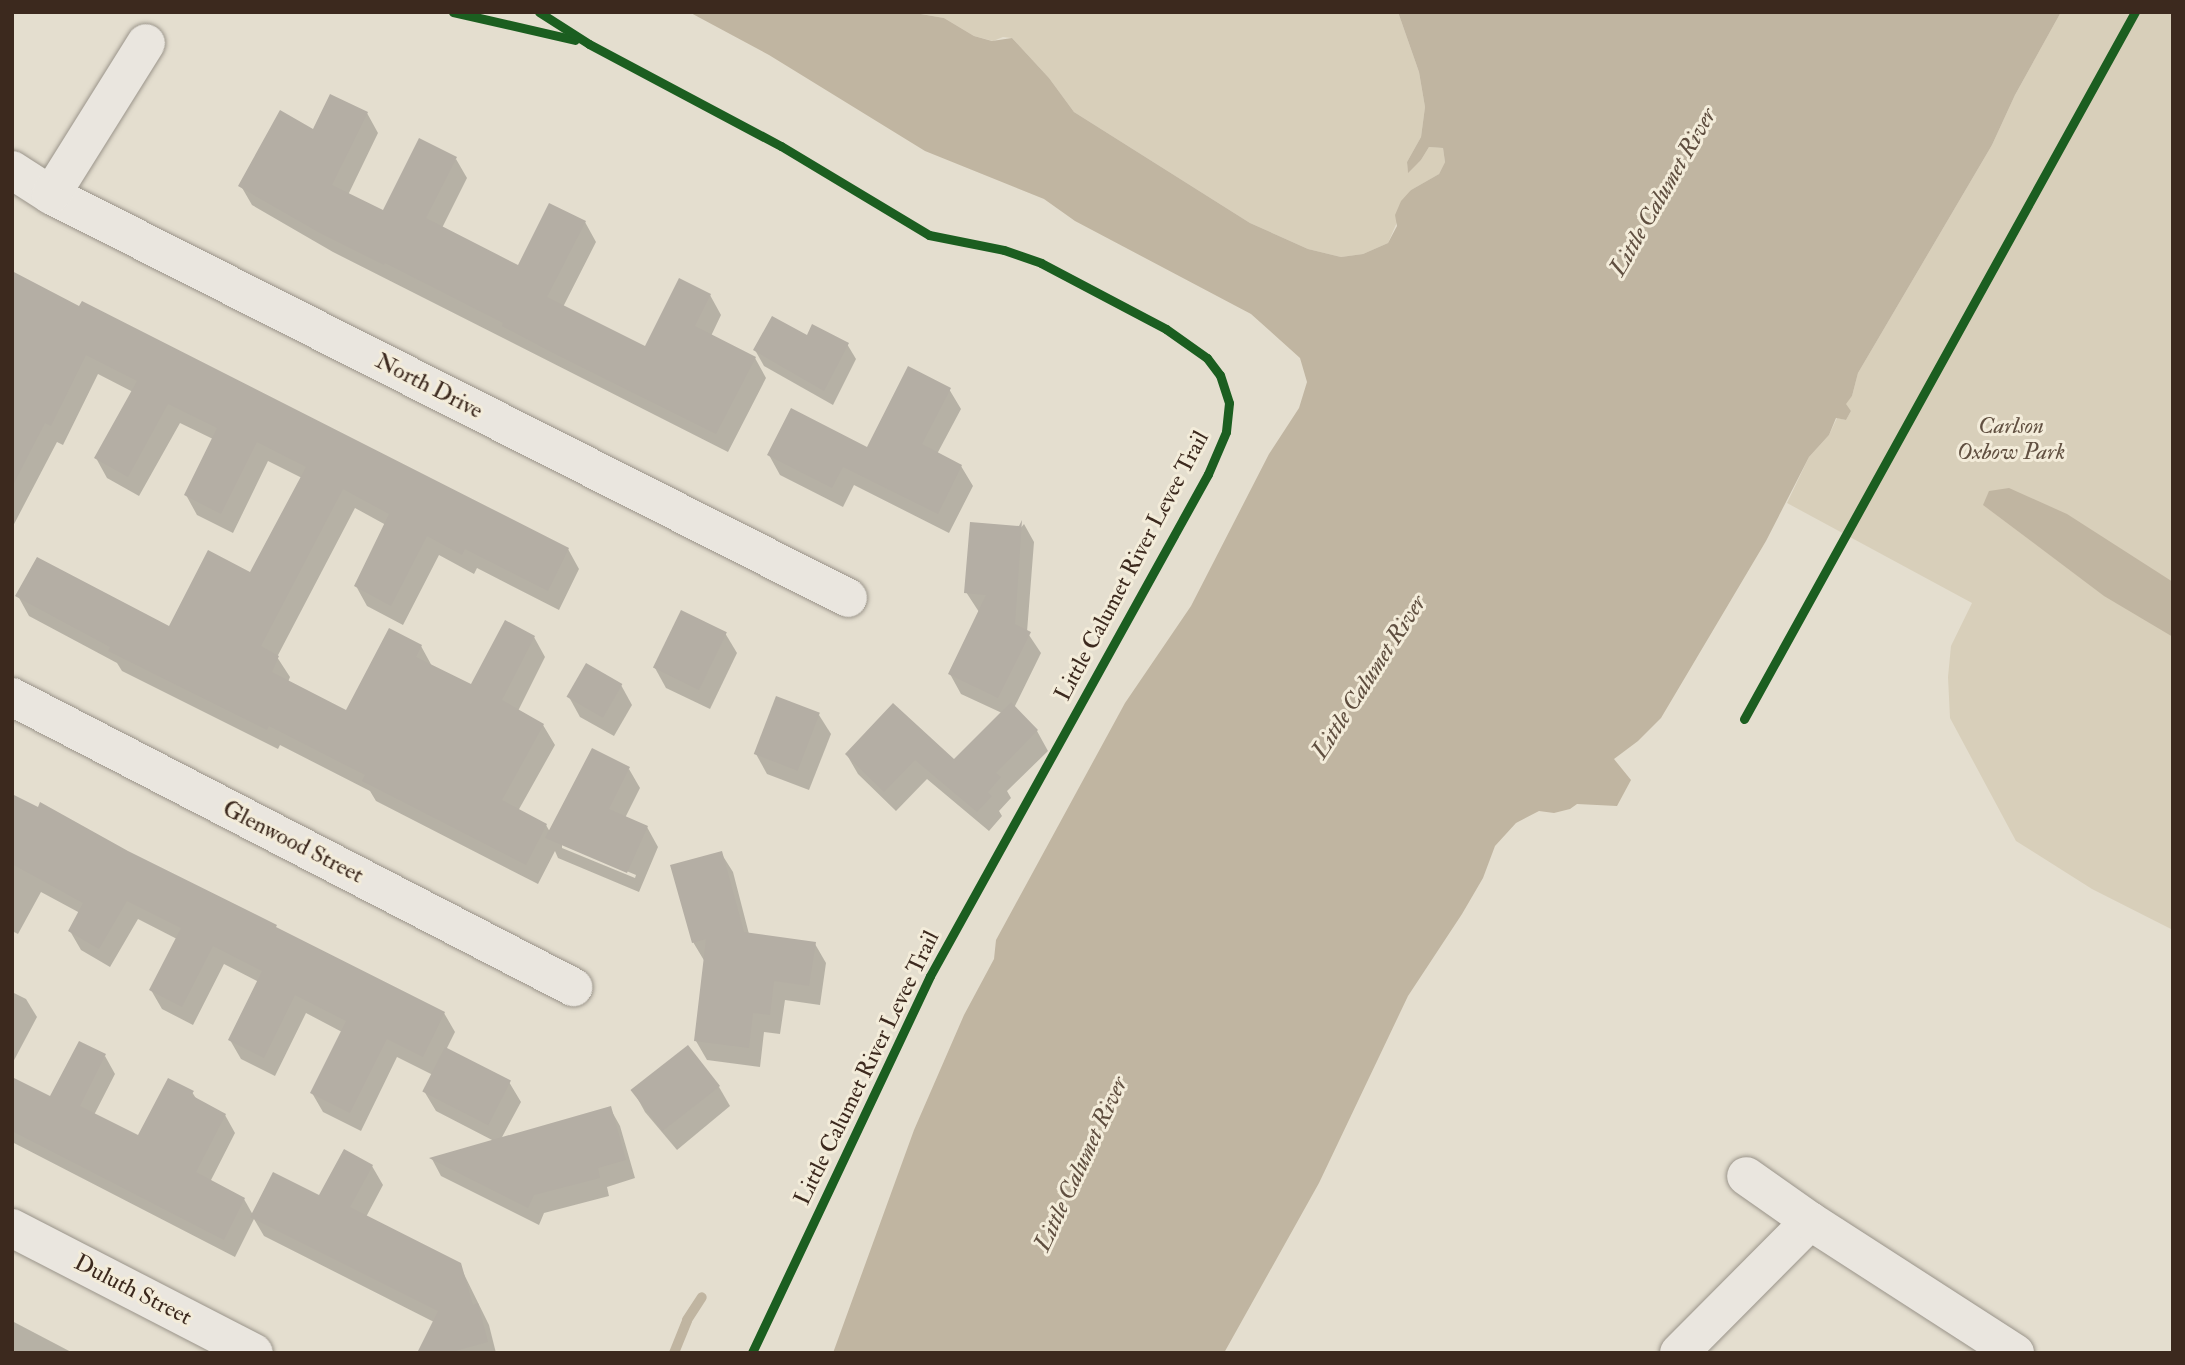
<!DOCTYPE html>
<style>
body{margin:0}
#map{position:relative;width:2185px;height:1365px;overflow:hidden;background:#e4decf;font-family:"IM FELL Double Pica",serif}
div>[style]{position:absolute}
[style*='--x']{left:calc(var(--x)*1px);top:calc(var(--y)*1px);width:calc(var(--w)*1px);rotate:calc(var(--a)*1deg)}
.green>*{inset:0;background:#d8cfba}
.water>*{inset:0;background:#c0b5a1}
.shadow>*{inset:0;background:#0003}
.stream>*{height:10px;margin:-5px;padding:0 5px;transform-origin:5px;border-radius:5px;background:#c0b5a1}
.building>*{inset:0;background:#b4aea4;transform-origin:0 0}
.roads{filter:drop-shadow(0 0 2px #9a948a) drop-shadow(0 0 2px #9a948a)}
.minor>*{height:38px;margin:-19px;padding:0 19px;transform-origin:19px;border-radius:19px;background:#eae6df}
.cycleway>*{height:9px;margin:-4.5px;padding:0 4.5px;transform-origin:4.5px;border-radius:4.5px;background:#1b5e20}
span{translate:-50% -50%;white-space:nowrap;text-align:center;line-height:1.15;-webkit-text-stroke:6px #f3ecda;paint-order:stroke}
.street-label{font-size:23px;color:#3c291e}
.park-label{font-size:23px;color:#615041;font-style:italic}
.water-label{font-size:24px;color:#5f4e3f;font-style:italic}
.frame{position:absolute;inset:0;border:14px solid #3c291e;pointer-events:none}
</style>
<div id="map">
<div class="green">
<div style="clip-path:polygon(909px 12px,1398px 12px,1419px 72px,1425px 107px,1421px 137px,1407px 162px,1408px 172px,1421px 160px,1429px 147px,1443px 148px,1445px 162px,1439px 174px,1411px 190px,1388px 243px,1363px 254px,1341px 257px,1308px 249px,1250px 223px,1074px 112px,1049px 78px,1012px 38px,1003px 37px,993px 41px,974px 36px,944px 18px)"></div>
<div style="clip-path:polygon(2061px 12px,2173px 12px,2173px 930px,2092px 889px,2016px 841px,1950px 718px,1948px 677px,1951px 646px,1972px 603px,1787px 503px,1809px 457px,1829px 435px,1837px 418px,1846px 420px,1851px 411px,1845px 404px,1852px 396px,1858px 373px,1992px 145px,2015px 95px)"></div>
</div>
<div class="water">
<div style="clip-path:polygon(689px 12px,909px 12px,944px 18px,974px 36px,992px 41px,1012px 38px,1049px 78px,1074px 112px,1250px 223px,1308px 249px,1341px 257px,1363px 254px,1388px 243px,1397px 226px,1395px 215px,1401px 201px,1411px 190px,1439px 174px,1445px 162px,1443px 148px,1429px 147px,1421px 160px,1408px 173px,1407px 162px,1421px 137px,1425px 107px,1419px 72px,1398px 12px,2061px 12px,2015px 95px,1992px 145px,1858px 373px,1852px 396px,1846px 404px,1851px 411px,1846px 420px,1836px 418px,1829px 435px,1809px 457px,1766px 541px,1661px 718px,1638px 741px,1614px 759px,1631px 780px,1617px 806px,1577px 804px,1570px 809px,1554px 813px,1539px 811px,1516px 823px,1495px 846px,1483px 878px,1462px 914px,1408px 996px,1319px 1183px,1224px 1353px,833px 1353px,914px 1130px,964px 1015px,994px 959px,996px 940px,1125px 703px,1191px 606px,1269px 454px,1299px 408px,1307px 382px,1300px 358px,1251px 314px,1075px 221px,1044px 199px,925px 151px,769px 55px)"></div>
<div style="clip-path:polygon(2009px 488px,2067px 514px,2173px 582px,2173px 637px,2104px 596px,1983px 505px,1989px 491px)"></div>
</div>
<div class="shadow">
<div style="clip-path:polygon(367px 113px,378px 133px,348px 195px,384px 213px,456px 159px,467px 178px,442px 228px,519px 267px,585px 222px,596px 242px,563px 307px,645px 348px,710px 295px,721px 315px,711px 336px,755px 358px,766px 378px,728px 452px,333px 252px,252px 205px,241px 186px,314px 131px)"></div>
<div style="clip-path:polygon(evenodd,12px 274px,568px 549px,579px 569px,559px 610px,477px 568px,474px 574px,439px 555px,403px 625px,367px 606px,356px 586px,386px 525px,355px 508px,277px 657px,290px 677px,288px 682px,347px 713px,421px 646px,433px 668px,471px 687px,534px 637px,545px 657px,518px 711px,543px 725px,555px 745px,518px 811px,546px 825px,550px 832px,629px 769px,640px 788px,625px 818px,647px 827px,658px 847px,639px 892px,558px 858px,555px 851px,538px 884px,376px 801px,370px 791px,280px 745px,278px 749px,122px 671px,117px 663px,29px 616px,18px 596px,170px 628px,251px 575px,302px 478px,268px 461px,233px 533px,197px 515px,186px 495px,213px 439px,180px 423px,139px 496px,107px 478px,96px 458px,133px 392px,98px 374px,63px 445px,57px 442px,12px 528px,12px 274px,562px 844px,636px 875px,635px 878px,562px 848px,562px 844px)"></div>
<div style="clip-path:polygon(807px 338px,847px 344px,856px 359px,833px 405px,764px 366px,755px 350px)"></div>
<div style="clip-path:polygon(949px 389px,961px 409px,937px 454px,961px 466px,973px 486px,949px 533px,854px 485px,843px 507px,780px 475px,769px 455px,868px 450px)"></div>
<div style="clip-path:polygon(1024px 524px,1034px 542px,1027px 632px,1041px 653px,1014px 708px,1037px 731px,1048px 751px,1007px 791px,1011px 798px,999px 811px,1002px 816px,989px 831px,927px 779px,896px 811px,858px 774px,847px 755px,954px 762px,1002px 713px,961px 694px,950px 674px,979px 612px,966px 592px)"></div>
<div style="clip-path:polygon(725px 633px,737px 653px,710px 709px,666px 688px,655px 668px)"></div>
<div style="clip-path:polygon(621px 685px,632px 705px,614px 736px,580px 717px,569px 697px)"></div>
<div style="clip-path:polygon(819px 715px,831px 734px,809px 790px,767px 774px,756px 754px)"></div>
<div style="clip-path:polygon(12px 795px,444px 1013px,455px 1032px,446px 1050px,509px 1082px,521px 1102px,501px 1139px,610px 1108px,620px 1126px,635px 1178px,607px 1187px,609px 1196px,544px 1213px,539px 1225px,441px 1176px,432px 1159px,494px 1141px,436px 1111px,424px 1091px,433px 1075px,397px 1057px,361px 1131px,323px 1112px,312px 1093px,342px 1032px,306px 1013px,275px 1076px,241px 1059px,230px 1040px,259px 982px,224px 964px,193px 1025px,162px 1009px,151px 990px,177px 939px,138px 919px,110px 967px,81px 950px,70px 931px,80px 913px,41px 892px,18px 934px,12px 931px)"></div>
<div style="clip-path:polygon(721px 853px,733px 872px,749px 934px,815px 944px,826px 963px,820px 1005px,785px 1000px,780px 1034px,764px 1032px,760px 1067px,707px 1060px,696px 1041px,705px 962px,693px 942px)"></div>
<div style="clip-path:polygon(12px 992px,26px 999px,37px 1017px,12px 1064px)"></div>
<div style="clip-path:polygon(105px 1056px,115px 1074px,94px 1115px,139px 1138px,192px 1092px,197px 1100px,225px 1115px,235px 1133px,210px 1182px,244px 1199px,253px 1215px,319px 1198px,372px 1166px,383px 1185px,366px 1217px,459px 1264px,489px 1325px,496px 1353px,419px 1353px,434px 1322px,264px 1236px,254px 1219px,235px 1257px,12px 1142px,12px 1079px,51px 1099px)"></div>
<div style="clip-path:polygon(719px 1087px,730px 1106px,677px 1150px,645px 1112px,634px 1092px)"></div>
<div style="clip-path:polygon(12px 1321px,73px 1353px,12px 1353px)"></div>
</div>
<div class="stream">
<div style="--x:674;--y:1353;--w:35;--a:-68"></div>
<div style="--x:687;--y:1320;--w:27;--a:-57"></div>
</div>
<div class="building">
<div style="clip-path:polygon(330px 94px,368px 112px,332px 185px,383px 210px,419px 138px,457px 157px,426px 218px,518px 265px,549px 203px,586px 221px,547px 297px,645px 346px,679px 278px,711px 294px,695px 326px,756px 357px,716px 434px,557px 355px,502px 326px,503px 323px,385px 263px,384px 265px,320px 233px,238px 186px,280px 110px,313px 129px)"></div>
<div style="clip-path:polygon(12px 271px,79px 306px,82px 301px,569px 548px,548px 591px,465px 549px,462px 555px,427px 536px,391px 606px,354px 586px,389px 514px,343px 489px,261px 646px,279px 656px,272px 672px,346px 710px,389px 628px,422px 645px,416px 657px,471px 684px,505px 620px,535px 636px,502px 700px,544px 724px,502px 800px,547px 824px,526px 865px,362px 781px,365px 775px,269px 726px,267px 730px,108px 651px,110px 647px,15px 596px,37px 557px,169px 626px,208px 550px,250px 572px,306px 467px,257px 442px,221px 514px,184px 495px,217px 428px,168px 404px,128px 477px,94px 458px,137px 381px,86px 355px,51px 426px,45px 423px,12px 487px)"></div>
<div style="clip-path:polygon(772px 316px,807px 335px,812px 324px,849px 343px,824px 391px,753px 350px)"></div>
<div style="clip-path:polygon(908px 366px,951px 388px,922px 444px,962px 465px,938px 514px,843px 467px,832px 488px,767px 455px,791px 408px,867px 447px)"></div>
<div style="clip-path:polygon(1022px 520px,1015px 624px,1031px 632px,998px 698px,948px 674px,986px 595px,964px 593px,970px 522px,1019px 526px)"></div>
<div style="left:681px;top:610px;width:51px;height:64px;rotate:26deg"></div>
<div style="left:586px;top:663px;width:42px;height:39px;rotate:30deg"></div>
<div style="left:776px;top:696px;width:47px;height:62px;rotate:21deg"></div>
<div style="clip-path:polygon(1011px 702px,1038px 730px,996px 773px,1001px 777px,988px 792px,992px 796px,977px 812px,915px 760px,884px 792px,845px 754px,893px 703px,954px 759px)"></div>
<div style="clip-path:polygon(592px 748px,630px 767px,609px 809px,648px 826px,627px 873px,545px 838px)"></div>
<div style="clip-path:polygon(12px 794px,38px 807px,40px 802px,128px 851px,277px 925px,276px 927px,445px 1012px,423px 1057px,387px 1039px,350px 1113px,310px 1093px,346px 1021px,295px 995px,264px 1058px,228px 1040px,262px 971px,213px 946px,182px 1007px,149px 990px,181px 928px,127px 901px,99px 949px,68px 931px,83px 903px,12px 864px)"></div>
<div style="clip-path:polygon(722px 851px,744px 932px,816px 942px,809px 986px,774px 981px,770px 1015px,753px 1013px,749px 1048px,694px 1041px,706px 939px,692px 943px,670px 865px)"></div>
<div style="clip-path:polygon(79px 1041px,106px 1054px,80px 1106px,138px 1135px,168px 1078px,194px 1091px,191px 1095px,226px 1114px,196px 1172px,245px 1198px,224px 1240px,12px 1131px,12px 1077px,50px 1096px)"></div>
<div style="left:688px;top:1045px;width:52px;height:73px;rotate:52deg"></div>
<div style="left:445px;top:1047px;width:74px;height:50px;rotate:27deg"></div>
<div style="clip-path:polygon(611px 1106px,626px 1160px,598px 1168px,600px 1178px,534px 1195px,528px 1208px,429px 1158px)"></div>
<div style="clip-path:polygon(344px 1149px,373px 1165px,350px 1207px,461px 1263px,473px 1305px,478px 1303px,488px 1342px,448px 1353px,417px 1353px,438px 1311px,250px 1217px,273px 1172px,319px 1195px)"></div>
</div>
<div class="roads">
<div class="minor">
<div style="--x:12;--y:170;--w:46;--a:32.7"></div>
<div style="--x:51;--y:195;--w:893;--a:26.82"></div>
<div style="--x:51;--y:195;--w:179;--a:-58"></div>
<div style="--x:12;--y:697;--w:632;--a:27.34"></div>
<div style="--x:1810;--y:1221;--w:244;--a:32.8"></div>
<div style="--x:12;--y:1228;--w:272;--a:27.3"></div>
<div style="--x:1679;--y:1353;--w:186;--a:-45.2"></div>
<div style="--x:1810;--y:1221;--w:78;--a:-144.9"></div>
</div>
</div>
<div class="cycleway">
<div style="--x:453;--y:12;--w:125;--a:12.9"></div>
<div style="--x:539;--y:12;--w:59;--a:32.6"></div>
<div style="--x:589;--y:44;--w:217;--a:28"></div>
<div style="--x:781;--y:146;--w:173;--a:31"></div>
<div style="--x:929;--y:235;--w:76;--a:11.3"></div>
<div style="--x:1004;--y:250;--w:39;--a:19"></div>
<div style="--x:1041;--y:263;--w:141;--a:27.8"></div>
<div style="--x:1166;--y:329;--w:50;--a:35.3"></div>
<div style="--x:1207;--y:358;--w:21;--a:53"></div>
<div style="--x:1220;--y:375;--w:29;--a:72"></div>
<div style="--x:1229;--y:403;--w:29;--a:96"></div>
<div style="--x:1226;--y:432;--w:46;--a:113.2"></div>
<div style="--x:1208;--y:474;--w:574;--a:118.98"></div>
<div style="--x:930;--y:976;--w:417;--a:115.3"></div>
<div style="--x:1744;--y:719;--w:808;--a:-61.06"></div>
</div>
<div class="street-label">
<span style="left:429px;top:386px;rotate:27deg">North Drive</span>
<span style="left:1132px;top:566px;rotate:-62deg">Little Calumet River Levee Trail</span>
<span style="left:293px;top:842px;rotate:27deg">Glenwood Street</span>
<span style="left:867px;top:1068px;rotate:-64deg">Little Calumet River Levee Trail</span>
<span style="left:133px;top:1290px;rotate:27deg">Duluth Street</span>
</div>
<div class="park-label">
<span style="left:2011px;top:439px">Carlson<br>Oxbow Park</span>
</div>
<div class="water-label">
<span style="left:1663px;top:192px;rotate:-60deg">Little Calumet River</span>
<span style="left:1369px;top:677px;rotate:-57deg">Little Calumet River</span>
<span style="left:1081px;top:1164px;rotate:-65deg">Little Calumet River</span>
</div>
<div class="frame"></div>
</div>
